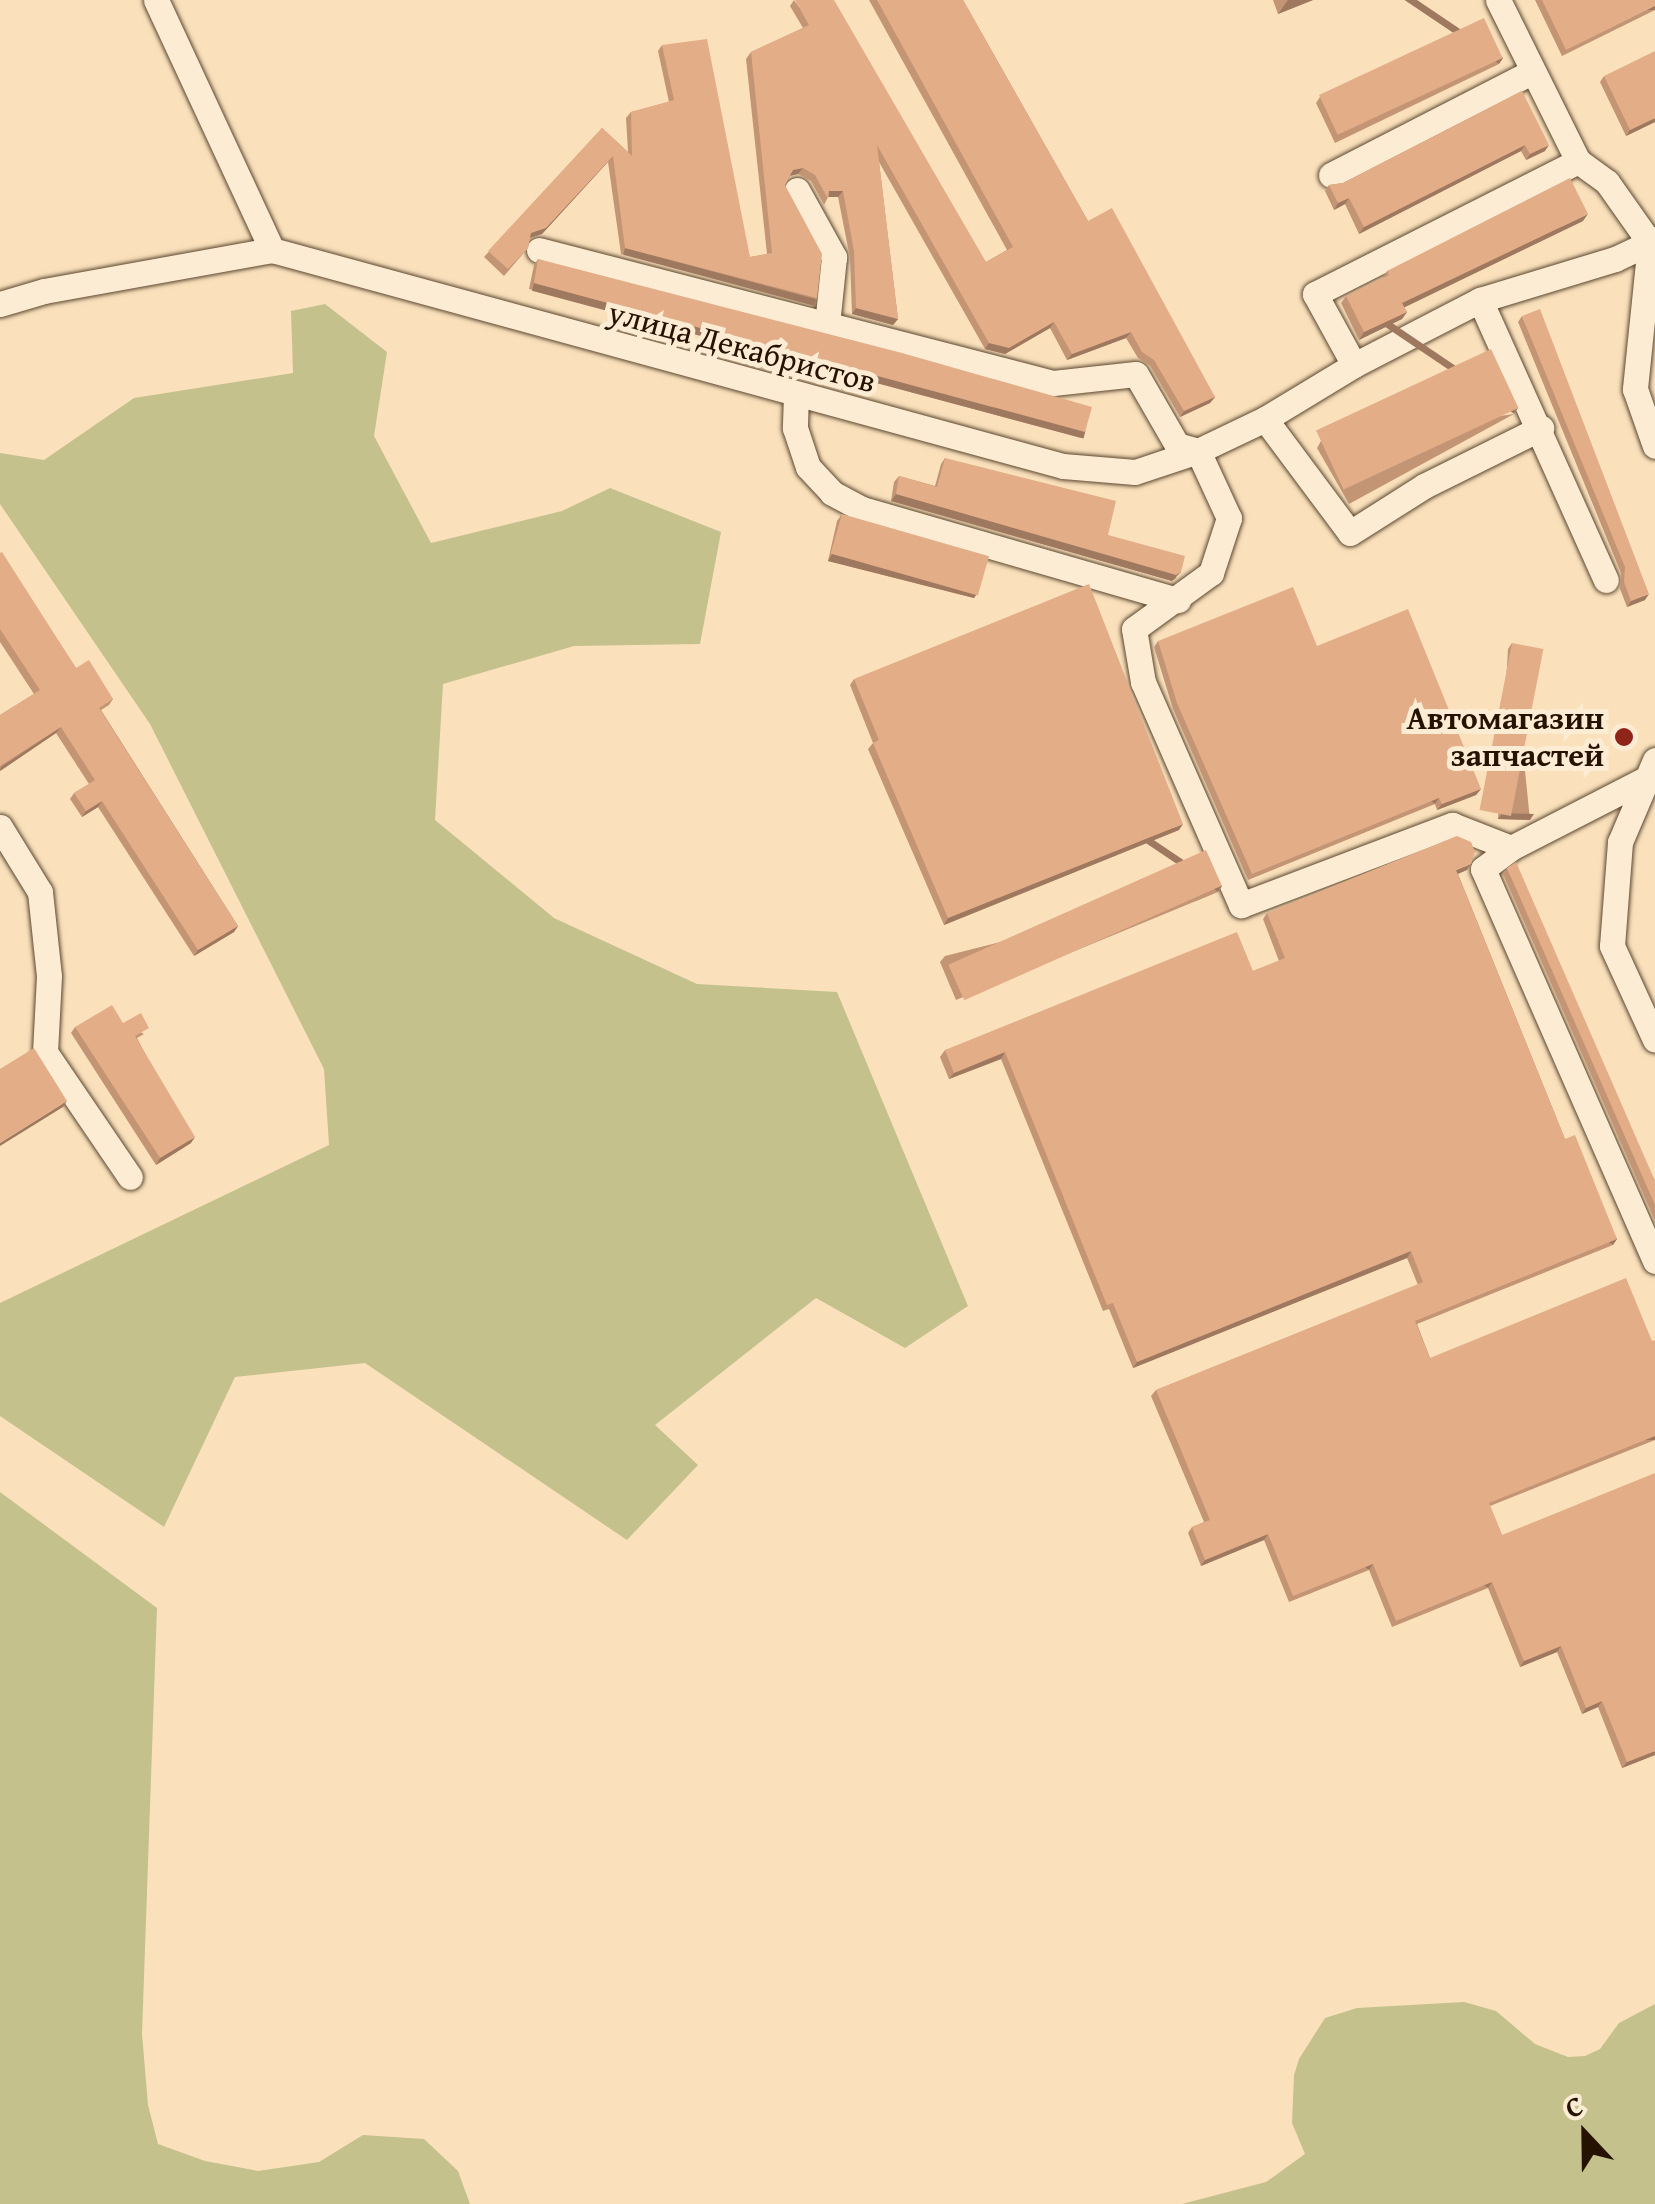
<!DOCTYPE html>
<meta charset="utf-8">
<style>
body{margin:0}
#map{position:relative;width:1655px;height:2204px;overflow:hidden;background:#fae1bc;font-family:"Gentium Book Plus",serif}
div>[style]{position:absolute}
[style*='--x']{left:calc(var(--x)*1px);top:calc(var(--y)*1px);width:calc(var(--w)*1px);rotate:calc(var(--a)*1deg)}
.green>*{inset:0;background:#c4c18c}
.roads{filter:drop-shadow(0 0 2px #5b462f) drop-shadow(0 0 2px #5b462f)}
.minor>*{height:25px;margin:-12.5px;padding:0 12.5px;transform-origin:12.5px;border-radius:12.5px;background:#fcecd3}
.wall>*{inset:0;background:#c39575}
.shaded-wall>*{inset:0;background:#9f795f;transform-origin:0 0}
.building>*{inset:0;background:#e3ad88;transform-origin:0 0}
.dots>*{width:28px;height:28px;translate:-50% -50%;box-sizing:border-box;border:5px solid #fcecd3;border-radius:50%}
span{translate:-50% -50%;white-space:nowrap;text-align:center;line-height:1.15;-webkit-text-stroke:10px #fcecd3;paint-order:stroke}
.street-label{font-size:32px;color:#261200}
.poi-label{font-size:32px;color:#261200;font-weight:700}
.right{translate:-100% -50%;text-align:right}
.north{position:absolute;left:1535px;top:2084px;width:100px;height:100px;-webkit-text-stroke:8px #fcecd3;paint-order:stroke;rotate:338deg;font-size:28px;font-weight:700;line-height:40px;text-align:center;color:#261200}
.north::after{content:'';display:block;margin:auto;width:35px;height:45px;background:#261200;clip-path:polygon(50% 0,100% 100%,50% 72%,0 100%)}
</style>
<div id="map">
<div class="green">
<div style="clip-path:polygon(325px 304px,387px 352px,374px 436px,431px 543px,562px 511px,610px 488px,721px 532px,700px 644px,574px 646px,443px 684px,435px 820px,554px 918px,697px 984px,837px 992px,968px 1306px,905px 1348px,816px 1298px,655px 1425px,698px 1465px,627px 1540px,365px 1363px,235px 1377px,164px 1527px,0 1416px,0 1303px,329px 1145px,324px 1069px,150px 724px,0 504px,0 453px,44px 460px,134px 398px,293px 373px,291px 311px)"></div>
<div style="clip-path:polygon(0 1492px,157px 1608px,142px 2034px,148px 2105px,158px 2144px,205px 2161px,258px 2171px,319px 2162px,363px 2135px,424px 2139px,458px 2171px,470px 2204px,0 2204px)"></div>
<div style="clip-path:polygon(1464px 2002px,1496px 2011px,1535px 2044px,1568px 2057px,1585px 2056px,1600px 2049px,1619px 2023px,1655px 2004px,1655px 2204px,1182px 2204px,1266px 2182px,1305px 2154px,1292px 2123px,1294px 2075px,1299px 2059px,1325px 2018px,1357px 2008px)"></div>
</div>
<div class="roads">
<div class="minor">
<div style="--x:156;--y:0;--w:276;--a:65.1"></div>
<div style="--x:1331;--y:175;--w:227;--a:-27.2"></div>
<div style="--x:797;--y:190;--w:77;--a:61.1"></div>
<div style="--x:834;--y:257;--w:68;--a:95.9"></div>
<div style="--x:1655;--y:239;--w:6;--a:141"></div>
<div style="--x:1650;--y:243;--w:147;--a:95.9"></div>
<div style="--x:1635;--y:389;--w:60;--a:70.7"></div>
<div style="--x:539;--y:250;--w:531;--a:14.51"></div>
<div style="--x:1053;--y:383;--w:83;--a:-6.2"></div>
<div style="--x:1136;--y:374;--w:82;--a:60"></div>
<div style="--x:1177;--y:445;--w:22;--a:16"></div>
<div style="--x:1198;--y:451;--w:74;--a:65.2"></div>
<div style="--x:1229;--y:518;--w:58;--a:108.1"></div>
<div style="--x:1211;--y:573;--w:95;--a:144"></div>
<div style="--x:1134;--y:629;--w:54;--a:80.4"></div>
<div style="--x:1143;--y:682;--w:244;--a:66.3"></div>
<div style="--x:1241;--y:905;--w:226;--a:-20.8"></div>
<div style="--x:1452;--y:825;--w:63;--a:21.3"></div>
<div style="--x:1511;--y:848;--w:153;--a:-27.2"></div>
<div style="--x:1480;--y:300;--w:307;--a:65.8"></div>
<div style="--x:0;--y:304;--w:46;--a:-16.5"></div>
<div style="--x:44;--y:291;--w:232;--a:-10.2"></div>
<div style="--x:272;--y:250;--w:820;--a:15.27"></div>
<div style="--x:1063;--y:466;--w:72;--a:4.8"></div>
<div style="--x:1135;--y:472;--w:66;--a:-18.4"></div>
<div style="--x:1198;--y:451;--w:74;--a:-25.5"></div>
<div style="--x:1265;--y:419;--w:104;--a:-31.2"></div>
<div style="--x:1354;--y:365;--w:142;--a:-27.3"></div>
<div style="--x:1480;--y:300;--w:141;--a:-16.9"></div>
<div style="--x:1615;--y:259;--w:38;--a:-25"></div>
<div style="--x:1650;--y:243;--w:75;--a:-125.2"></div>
<div style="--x:1607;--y:182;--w:36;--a:-144"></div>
<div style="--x:1578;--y:161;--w:180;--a:-116.4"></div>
<div style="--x:1354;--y:365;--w:81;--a:-118.8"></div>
<div style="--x:1315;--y:294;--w:295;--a:-26.8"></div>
<div style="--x:796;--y:395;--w:33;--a:92"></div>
<div style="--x:795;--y:428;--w:41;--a:71.6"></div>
<div style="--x:808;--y:467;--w:35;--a:47"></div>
<div style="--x:832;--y:493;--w:34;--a:28"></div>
<div style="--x:862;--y:509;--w:329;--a:16.1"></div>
<div style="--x:1265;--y:419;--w:142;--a:53.3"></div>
<div style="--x:1350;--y:533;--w:88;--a:-32.4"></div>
<div style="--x:1424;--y:486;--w:131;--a:-26.4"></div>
<div style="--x:1655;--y:760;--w:89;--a:113.1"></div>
<div style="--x:1620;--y:842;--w:104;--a:94.4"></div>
<div style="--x:1612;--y:946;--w:103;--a:65.4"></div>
<div style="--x:0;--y:827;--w:76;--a:58.4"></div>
<div style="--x:40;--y:892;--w:84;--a:83.9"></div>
<div style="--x:49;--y:976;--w:76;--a:93"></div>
<div style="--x:45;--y:1052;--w:151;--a:55.8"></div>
<div style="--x:1511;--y:848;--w:35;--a:143"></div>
<div style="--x:1483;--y:869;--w:428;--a:66.3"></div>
</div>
</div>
<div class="wall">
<div style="clip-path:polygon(794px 0,986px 262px,1007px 250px,869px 0,963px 0,1088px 221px,1215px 397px,1210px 403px,1180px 417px,1150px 366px,1138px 358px,1126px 338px,1067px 360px,1050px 328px,1005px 354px,985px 349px,879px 162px,898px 319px,893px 325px,852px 314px,850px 258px,838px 197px,828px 197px,824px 205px,811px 181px,798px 174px,790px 176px,785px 185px,817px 298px,813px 304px,621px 254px,608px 162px,542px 234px,530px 238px,528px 248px,504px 276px,484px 257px,602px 128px,628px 152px,626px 118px,631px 112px,669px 102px,658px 51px,662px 45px,750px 257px,767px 254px,746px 59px,751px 52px,803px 28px,790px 6px)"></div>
<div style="clip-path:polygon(1273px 0,1313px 0,1278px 14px)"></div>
<div style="clip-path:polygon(1535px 0,1655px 0,1655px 10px,1562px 56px)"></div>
<div style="clip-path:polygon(1503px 58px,1499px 64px,1335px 143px,1316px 103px,1320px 97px)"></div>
<div style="clip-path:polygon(1604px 76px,1655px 122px,1626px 136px,1600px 82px)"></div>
<div style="clip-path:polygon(1522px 91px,1545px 151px,1526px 160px,1521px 151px,1359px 234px,1345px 204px,1334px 210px,1325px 191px,1329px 185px,1343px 183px)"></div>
<div style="clip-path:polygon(1583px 221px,1404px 307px,1407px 312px,1402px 319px,1359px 340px,1341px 303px,1346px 296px,1382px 279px,1387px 271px)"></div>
<div style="clip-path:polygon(538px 259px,1085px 432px,1081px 438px,529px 289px,534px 265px)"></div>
<div style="clip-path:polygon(1522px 316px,1645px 600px,1627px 607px,1620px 589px,1621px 573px,1518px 322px)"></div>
<div style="clip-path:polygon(1514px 414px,1349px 504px,1317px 448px,1321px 441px)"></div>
<div style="clip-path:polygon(945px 458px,1108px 535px,1177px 578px,1172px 581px,891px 501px,894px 482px,899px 476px,935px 486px,941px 464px)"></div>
<div style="clip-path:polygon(842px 514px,978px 592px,974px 598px,828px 561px,837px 521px)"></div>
<div style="clip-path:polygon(0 553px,76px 668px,113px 699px,109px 705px,101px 710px,238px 926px,234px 932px,194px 956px,98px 807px,82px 817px,70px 799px,74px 793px,89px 784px,56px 733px,0 771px,0 715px,34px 694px,0 642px)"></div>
<div style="clip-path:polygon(1158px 641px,1317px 646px,1481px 789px,1476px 795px,1437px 810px,1435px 804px,1248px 880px,1173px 709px,1154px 647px)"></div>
<div style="clip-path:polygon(1512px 643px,1530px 820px,1498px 819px,1508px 649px)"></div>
<div style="clip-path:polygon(854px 679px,1179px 830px,944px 925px,868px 749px,873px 743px,850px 685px)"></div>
<div style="clip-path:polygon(1507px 868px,1655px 1181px,1655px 1221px,1503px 874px)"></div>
<div style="clip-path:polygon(1467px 870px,1458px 874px,1565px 1139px,1617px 1239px,1613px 1245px,1417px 1324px,1430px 1358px,1655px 1440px,1490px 1506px,1502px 1535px,1655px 1755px,1622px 1768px,1598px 1707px,1582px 1714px,1557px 1652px,1520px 1667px,1488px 1588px,1392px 1627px,1369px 1570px,1289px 1602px,1264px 1540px,1201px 1566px,1188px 1533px,1192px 1527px,1204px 1522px,1151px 1396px,1156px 1390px,1418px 1285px,1407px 1258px,1133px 1368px,1109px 1309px,1103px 1311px,1001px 1059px,949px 1079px,940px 1057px,945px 1050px,1253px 971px,1279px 961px,1263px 919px,1267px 913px)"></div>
<div style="clip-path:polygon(1222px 886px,1218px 892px,956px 1000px,940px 962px,945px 956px)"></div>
<div style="clip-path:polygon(123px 1023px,144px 1034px,137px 1038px,191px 1143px,156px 1165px,71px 1033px,75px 1027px)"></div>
</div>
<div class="shaded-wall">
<div style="clip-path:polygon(1288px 0,1313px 0,1278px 14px)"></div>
<div style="left:1655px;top:6px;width:4px;height:99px;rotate:90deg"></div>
<div style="left:1503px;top:58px;width:7px;height:182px;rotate:124deg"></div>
<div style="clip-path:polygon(1655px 118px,1655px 122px,1626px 136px,1630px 130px)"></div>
<div style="clip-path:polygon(1525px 145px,1521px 151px,1359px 234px,1364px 227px)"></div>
<div style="clip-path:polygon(1549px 145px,1545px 151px,1526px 160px,1530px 154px)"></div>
<div style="clip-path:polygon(613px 156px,542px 234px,527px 239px,531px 233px)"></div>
<div style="clip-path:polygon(803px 168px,798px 174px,788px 176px,793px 170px)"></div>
<div style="clip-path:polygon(829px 191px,843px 191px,838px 197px,827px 197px)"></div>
<div style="clip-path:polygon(1349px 198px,1345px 204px,1334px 210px,1338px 203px)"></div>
<div style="clip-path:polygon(1588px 214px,1583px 221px,1397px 311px,1402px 303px)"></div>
<div style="left:625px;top:248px;width:198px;height:7px;rotate:15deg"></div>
<div style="left:534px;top:283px;width:571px;height:8px;rotate:15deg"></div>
<div style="clip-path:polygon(856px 308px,898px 319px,893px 325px,852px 314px)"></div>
<div style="clip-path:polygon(1407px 312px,1402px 319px,1359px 340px,1364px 332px)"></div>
<div style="clip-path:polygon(1054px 322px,1050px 328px,1005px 354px,985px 349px,989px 343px)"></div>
<div style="clip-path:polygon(1131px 332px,1126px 338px,1067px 360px,1072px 354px)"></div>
<div style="clip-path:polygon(1215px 397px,1210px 403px,1180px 417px,1184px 411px)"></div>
<div style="left:1518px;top:408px;width:7px;height:188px;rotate:124deg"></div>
<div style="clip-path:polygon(896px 494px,1181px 572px,1172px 581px,891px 501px)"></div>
<div style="clip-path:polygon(832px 554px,978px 592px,974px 598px,828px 561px)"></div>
<div style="clip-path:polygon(1649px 594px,1645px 600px,1627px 607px,1631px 601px)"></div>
<div style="clip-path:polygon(61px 727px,56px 733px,0 771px,1px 767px)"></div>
<div style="clip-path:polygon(1481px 789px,1476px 795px,1437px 810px,1442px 804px)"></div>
<div style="left:1439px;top:798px;width:7px;height:202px;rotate:124deg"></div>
<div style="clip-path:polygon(102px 801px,98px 807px,82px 817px,86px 811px)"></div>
<div style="clip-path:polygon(1502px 813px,1534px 814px,1530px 820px,1498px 819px)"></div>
<div style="clip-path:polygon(1183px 824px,1179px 830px,944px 925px,948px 918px)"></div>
<div style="clip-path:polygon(1471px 864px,1467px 870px,1452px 876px,1456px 870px)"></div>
<div style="left:1222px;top:886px;width:7px;height:283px;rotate:124deg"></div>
<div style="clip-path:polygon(238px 926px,234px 932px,194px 956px,198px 950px)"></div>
<div style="clip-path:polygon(1005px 1052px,1001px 1059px,949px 1079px,954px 1073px)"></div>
<div style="clip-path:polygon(67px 1101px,63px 1107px,0 1146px,0 1143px)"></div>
<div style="clip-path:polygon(195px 1137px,191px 1143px,156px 1165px,160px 1158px)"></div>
<div style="left:1617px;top:1239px;width:7px;height:218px;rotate:124deg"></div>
<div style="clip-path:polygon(1411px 1251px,1407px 1258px,1133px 1368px,1137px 1362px)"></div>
<div style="left:1655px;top:1436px;width:4px;height:179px;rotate:90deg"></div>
<div style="clip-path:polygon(1268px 1534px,1264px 1540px,1201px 1566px,1205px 1560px)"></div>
<div style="left:1373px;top:1564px;width:7px;height:86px;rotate:124deg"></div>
<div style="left:1492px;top:1582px;width:7px;height:104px;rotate:124deg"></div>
<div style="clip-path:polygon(1561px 1646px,1557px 1652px,1520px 1667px,1524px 1661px)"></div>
<div style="clip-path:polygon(1602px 1701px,1598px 1707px,1582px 1714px,1586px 1708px)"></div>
<div style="clip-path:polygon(1655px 1751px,1655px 1755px,1622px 1768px,1627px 1762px)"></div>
</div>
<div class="building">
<div style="clip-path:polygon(795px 0,834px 0,986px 262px,1013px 247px,877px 0,963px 0,1088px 221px,1112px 208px,1215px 397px,1184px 411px,1154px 360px,1142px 352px,1131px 332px,1072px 354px,1054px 322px,1009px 348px,989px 343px,877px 145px,898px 319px,856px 308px,854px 251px,843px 191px,829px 191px,828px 199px,815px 175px,803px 168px,793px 170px,785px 185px,822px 254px,817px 298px,625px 248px,613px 156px,546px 228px,531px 233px,528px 248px,508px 269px,488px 251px,602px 128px,632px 156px,631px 112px,674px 100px,662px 45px,707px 39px,750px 257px,772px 253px,751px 52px,809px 25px)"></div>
<div style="clip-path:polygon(1542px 0,1655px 0,1655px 6px,1566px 50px)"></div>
<div style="left:1484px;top:18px;width:44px;height:182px;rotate:65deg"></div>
<div style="clip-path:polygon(1655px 51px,1655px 118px,1630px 130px,1604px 76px)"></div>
<div style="clip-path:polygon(1522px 91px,1549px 145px,1530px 154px,1525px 145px,1364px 227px,1349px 198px,1338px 203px,1329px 185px,1343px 183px)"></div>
<div style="clip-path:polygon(1570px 178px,1588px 214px,1402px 303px,1407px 312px,1364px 332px,1346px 296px,1389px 275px,1387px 271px)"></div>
<div style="clip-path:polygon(538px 259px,902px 353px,1092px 407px,1085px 432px,534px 283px)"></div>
<div style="clip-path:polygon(1540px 309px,1649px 594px,1631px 601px,1624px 582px,1625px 567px,1522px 316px)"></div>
<div style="left:1491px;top:349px;width:65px;height:193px;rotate:65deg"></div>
<div style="clip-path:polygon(945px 458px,1116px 501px,1108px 535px,1185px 556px,1181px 572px,1176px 575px,896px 494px,899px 476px,937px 487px)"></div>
<div style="left:842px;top:514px;width:153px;height:41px;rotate:16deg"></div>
<div style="clip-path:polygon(2px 552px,76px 668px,89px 660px,113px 699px,99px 708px,238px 926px,198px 950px,102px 801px,86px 811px,74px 793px,95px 780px,61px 727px,0 766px,0 715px,40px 690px,0 629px,0 553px)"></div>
<div style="clip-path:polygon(1089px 584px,1183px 824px,948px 918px,873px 743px,879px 740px,854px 679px)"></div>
<div style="clip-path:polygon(1293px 587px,1317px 646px,1408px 609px,1481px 789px,1442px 804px,1439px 798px,1252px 874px,1177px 703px,1158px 641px)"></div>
<div style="left:1512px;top:643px;width:32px;height:170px;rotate:11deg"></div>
<div style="clip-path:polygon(1457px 836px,1471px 842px,1475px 852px,1471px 864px,1456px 870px,1565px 1139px,1575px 1135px,1617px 1239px,1415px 1321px,1430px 1358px,1626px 1278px,1652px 1341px,1655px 1340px,1655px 1436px,1489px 1503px,1502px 1535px,1655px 1473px,1655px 1751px,1627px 1762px,1602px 1701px,1586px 1708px,1561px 1646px,1524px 1661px,1492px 1582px,1396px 1621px,1373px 1564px,1293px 1596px,1268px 1534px,1205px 1560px,1192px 1527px,1210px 1520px,1156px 1390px,1423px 1282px,1411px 1251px,1137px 1362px,1113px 1303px,1107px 1305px,1005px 1052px,954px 1073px,945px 1050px,1237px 932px,1253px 971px,1285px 958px,1267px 913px)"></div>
<div style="left:1206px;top:850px;width:39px;height:282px;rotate:66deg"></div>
<div style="clip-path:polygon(1516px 862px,1655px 1181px,1655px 1205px,1507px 868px)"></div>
<div style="clip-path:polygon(112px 1005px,123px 1023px,141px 1013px,149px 1028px,135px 1036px,195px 1137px,160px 1158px,75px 1027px)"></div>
<div style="clip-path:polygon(34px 1048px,67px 1101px,0 1143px,0 1069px)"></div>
</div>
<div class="dots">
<div style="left:1624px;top:737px;background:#8f2418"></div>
</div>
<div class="street-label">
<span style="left:742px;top:347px;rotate:15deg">улица Декабристов</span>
</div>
<div class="poi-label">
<span class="right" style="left:1604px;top:737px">Автомагазин<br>запчастей</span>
</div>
<div class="north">С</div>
</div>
